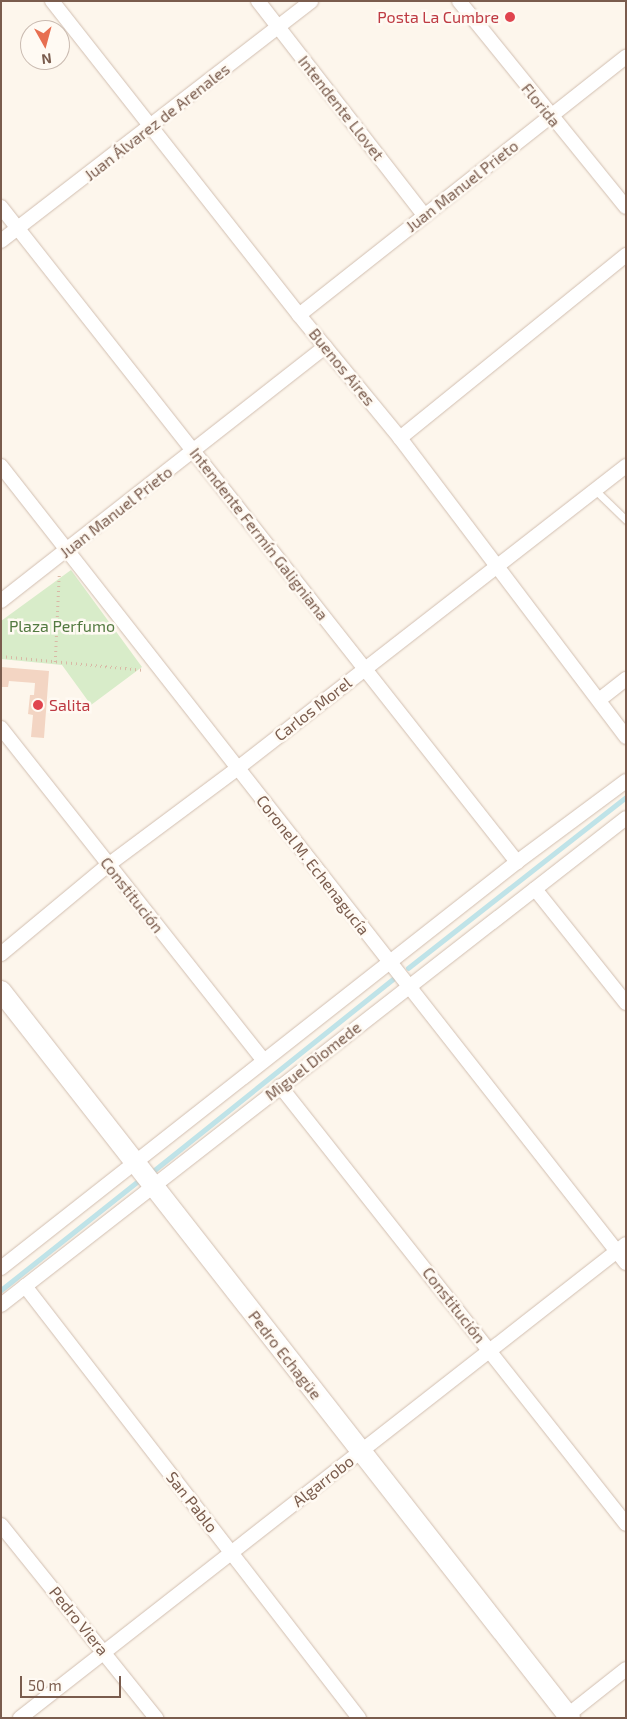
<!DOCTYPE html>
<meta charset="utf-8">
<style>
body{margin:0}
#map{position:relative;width:627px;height:1719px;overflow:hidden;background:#fdf6ec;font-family:"Exo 2",sans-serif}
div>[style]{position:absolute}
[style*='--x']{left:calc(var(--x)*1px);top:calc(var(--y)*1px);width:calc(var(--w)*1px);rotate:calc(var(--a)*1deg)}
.green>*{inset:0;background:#d8ecc9}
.stream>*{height:4.5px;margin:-2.25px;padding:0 2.25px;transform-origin:2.25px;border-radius:2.25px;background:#bfe3e8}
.building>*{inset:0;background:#f3d5c3}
.path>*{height:2.5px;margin-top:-1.25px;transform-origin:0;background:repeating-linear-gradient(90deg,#d9b8a5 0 1px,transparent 0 5px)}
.roads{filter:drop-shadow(0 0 1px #d1beb0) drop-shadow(0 0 1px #d1beb0)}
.lane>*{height:7px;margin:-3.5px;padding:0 3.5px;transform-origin:3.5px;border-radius:3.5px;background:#fff}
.street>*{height:14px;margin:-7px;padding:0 7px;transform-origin:7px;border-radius:7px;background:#fff}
.secondary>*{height:20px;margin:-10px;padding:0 10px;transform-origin:10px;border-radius:10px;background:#fff}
.dots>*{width:14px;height:14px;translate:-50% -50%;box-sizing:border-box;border:2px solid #fffaf3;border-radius:50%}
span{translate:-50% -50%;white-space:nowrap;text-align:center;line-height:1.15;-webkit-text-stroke:5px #fffaf3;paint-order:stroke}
.health-label{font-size:16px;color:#be3a42}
.right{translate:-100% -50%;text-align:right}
.left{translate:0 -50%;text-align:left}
.street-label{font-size:16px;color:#7a5c4d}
.park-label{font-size:16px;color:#537a41}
.frame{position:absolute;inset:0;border:2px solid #7a5c4d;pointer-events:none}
.north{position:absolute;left:20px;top:20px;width:50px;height:50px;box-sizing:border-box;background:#fffaf3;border:1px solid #cabbb1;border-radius:50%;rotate:173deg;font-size:14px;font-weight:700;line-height:20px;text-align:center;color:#7a5c4d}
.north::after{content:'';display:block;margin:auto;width:18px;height:22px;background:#e76f51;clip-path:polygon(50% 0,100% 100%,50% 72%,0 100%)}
.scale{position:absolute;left:20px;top:1676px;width:101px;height:22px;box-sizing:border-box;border:2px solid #7a5c4d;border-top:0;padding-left:6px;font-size:15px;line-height:18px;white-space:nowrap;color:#7a5c4d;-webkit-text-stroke:4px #fffaf3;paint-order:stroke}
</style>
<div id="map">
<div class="green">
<div style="clip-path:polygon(71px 570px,142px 667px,91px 705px,62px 665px,1px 659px,1px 621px)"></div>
</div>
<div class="stream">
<div style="--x:408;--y:968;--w:277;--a:-38.1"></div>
<div style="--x:152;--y:1172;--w:309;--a:-38.7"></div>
<div style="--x:1;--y:1290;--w:175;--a:-38.5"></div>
</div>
<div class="building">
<div style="clip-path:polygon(1px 667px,49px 671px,44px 738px,31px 737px,33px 715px,28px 714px,30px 695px,34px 695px,35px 683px,9px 681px,8px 687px,1px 687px)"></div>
</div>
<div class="path">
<div style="--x:1;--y:656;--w:144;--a:5.6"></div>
<div style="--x:55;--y:662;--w:89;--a:-87.4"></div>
</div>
<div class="roads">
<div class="lane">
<div style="--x:595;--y:490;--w:43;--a:44.1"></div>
</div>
<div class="street">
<div style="--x:52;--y:1;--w:400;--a:51.8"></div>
<div style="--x:299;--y:315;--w:159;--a:50.6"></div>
<div style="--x:400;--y:438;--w:375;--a:52.9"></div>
<div style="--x:258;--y:1;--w:271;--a:52.2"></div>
<div style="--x:459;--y:1;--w:265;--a:51"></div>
<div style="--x:1;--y:207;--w:834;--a:51.77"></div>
<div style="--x:1;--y:241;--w:392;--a:-37.7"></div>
<div style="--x:299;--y:315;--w:417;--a:-38.3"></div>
<div style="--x:400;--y:438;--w:291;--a:-39"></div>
<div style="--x:1;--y:466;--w:1013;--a:51.9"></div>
<div style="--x:1;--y:601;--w:412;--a:-38.1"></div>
<div style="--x:599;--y:700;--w:34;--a:-38"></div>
<div style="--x:1;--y:728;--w:423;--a:51.7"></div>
<div style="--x:535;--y:889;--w:146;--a:51.4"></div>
<div style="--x:1;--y:954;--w:139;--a:-39.8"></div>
<div style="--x:108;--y:865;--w:162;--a:-36.7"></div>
<div style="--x:238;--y:768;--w:492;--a:-37.9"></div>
<div style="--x:280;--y:1086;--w:558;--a:51.69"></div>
<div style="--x:1;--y:1268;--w:657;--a:-38.2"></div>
<div style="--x:517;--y:862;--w:136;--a:-36.6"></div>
<div style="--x:25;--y:1286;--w:546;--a:52.29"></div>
<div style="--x:1;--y:1305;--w:792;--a:-37.93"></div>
<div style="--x:1;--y:1525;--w:248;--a:51.2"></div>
<div style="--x:20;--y:1718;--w:769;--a:-38.03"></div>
<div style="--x:564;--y:1718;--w:79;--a:-38.3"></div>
</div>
<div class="secondary">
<div style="--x:1;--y:991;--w:923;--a:51.95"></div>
</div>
</div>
<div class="dots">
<div style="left:510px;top:17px;background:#e0444e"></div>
<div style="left:38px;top:705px;background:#e0444e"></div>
</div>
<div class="health-label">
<span class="right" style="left:499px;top:17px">Posta La Cumbre</span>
<span class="left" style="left:49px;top:705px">Salita</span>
</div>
<div class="street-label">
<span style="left:541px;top:105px;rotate:51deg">Florida</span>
<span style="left:341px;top:108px;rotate:52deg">Intendente Llovet</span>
<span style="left:157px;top:122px;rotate:-38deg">Juan Álvarez de Arenales</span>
<span style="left:462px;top:186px;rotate:-38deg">Juan Manuel Prieto</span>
<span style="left:342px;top:367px;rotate:51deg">Buenos Aires</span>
<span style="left:116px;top:512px;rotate:-38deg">Juan Manuel Prieto</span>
<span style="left:259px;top:534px;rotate:52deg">Intendente Fermín Galigniana</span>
<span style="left:313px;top:709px;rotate:-38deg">Carlos Morel</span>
<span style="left:313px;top:865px;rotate:52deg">Coronel M. Echenagucía</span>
<span style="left:132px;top:895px;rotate:52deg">Constitución</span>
<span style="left:313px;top:1061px;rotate:-38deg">Miguel Diomede</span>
<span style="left:454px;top:1305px;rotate:52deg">Constitución</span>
<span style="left:285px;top:1355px;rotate:52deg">Pedro Echagüe</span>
<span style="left:323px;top:1481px;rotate:-38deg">Algarrobo</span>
<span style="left:192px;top:1502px;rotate:52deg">San Pablo</span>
<span style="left:79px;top:1621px;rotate:51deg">Pedro Viera</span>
</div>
<div class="park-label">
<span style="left:62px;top:626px">Plaza Perfumo</span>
</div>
<div class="frame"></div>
<div class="north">N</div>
<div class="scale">50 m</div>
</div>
